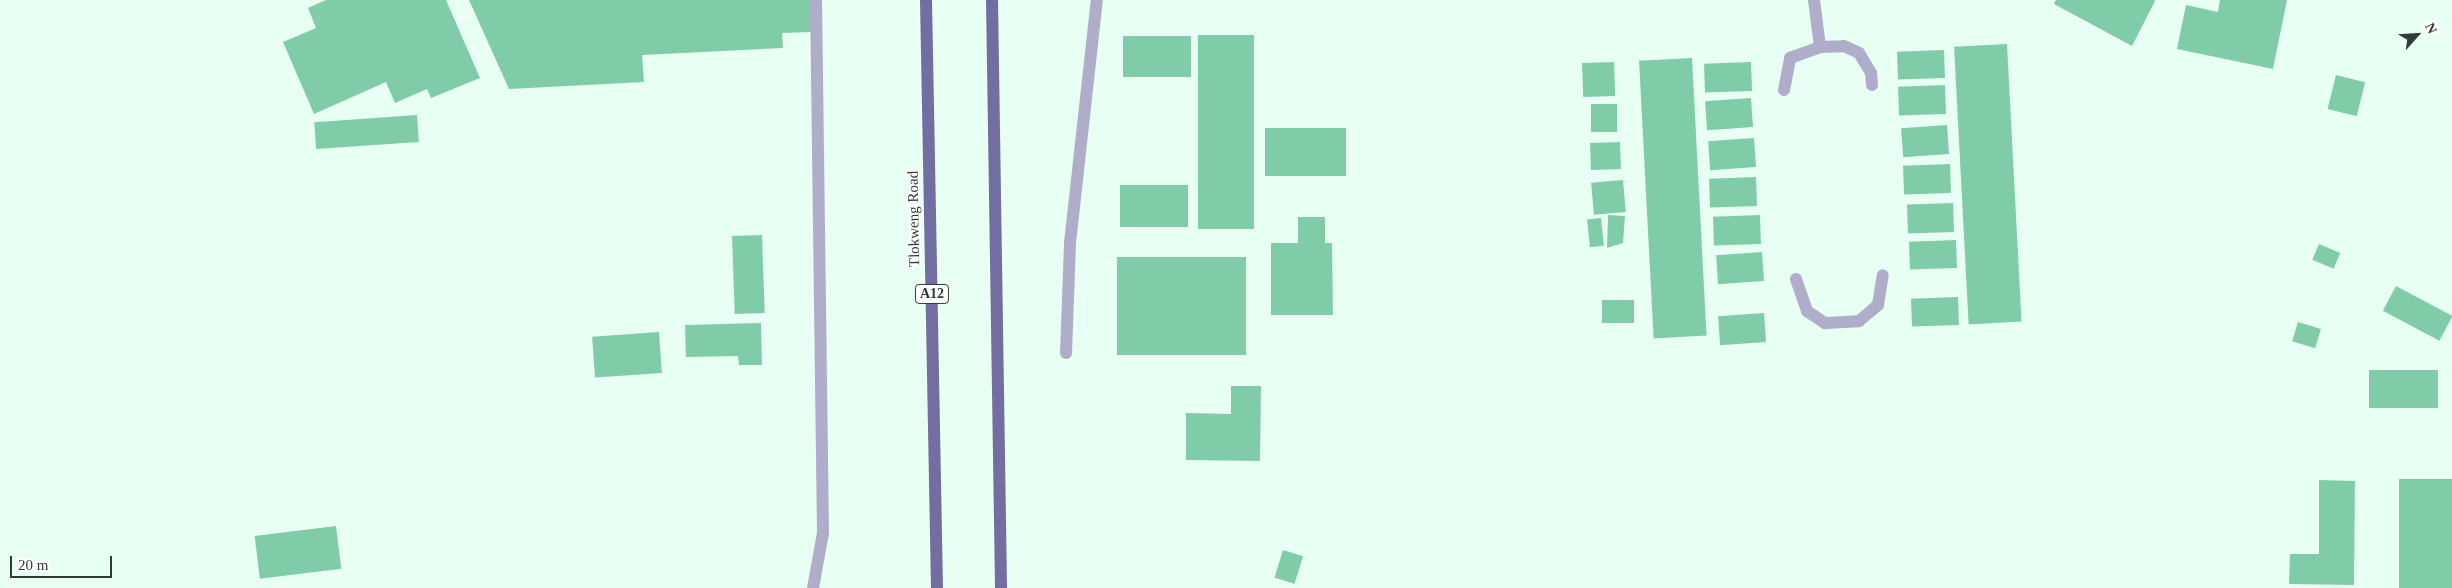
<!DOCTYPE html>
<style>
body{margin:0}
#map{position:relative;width:2452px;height:588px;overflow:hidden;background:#e8fff3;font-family:"Times New Roman",serif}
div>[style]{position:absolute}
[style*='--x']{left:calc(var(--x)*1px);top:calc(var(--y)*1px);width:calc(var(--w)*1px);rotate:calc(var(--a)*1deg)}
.building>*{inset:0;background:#80cca9;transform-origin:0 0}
.minor>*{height:12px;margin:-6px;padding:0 6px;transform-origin:6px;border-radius:6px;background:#afadca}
.major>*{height:12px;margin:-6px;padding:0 6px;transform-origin:6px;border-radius:6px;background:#726ea1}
span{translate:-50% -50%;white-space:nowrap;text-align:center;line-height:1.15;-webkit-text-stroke:4px #fff;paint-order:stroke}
.shield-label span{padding:1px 4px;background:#fff;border:1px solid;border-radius:4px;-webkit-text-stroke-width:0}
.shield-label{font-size:14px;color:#323b36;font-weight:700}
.street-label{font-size:15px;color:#323b36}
.north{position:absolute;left:2392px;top:10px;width:50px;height:50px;-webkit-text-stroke:4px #fff;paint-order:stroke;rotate:64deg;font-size:14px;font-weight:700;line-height:20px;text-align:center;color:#323b36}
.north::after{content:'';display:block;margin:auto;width:18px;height:22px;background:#323b36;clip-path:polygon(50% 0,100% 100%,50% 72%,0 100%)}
.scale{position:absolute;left:10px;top:556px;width:102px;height:22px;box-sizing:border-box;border:2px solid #323b36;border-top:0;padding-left:6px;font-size:15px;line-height:18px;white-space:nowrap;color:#323b36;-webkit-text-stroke:4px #fff;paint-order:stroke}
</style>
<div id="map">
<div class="building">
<div style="clip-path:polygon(326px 0,446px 0,480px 78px,431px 98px,427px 89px,395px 103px,386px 82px,314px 114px,283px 42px,316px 28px,308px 8px)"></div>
<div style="clip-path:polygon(469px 0,812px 0,813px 32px,782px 33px,783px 48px,642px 55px,644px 82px,509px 89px)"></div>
<div style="clip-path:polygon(2056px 0,2154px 0,2155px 1px,2132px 46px,2054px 4px)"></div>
<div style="clip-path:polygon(2220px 0,2287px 0,2273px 69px,2177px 49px,2186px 5px,2218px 12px)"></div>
<div style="left:1198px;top:35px;width:56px;height:194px"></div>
<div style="left:1123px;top:36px;width:68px;height:41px"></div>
<div style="left:2007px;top:44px;width:278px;height:53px;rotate:87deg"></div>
<div style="left:1944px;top:50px;width:28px;height:47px;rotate:88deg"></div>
<div style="left:1692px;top:58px;width:278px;height:53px;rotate:87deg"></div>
<div style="left:1614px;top:62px;width:34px;height:32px;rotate:88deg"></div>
<div style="left:1751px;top:62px;width:29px;height:47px;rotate:88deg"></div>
<div style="left:2336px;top:75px;width:30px;height:35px;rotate:14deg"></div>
<div style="left:1945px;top:85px;width:29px;height:47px;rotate:88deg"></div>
<div style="left:1751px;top:98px;width:29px;height:46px;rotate:86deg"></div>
<div style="left:1591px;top:104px;width:26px;height:28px"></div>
<div style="left:417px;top:115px;width:27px;height:103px;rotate:86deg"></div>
<div style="left:1947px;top:125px;width:29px;height:46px;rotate:86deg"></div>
<div style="left:1346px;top:128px;width:48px;height:81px;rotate:90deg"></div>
<div style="left:1754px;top:138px;width:29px;height:46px;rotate:86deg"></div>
<div style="left:1620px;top:142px;width:27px;height:30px;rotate:88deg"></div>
<div style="left:1950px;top:164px;width:29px;height:47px;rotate:88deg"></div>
<div style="left:1756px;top:177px;width:29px;height:47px;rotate:88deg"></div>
<div style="left:1623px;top:180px;width:32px;height:32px;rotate:85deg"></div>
<div style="left:1120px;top:185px;width:68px;height:42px"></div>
<div style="left:1953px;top:203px;width:29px;height:46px;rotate:88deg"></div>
<div style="clip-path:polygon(1608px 215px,1625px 216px,1623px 243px,1607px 248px)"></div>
<div style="left:1760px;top:215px;width:29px;height:47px;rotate:88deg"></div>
<div style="clip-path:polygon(1298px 217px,1325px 217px,1325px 243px,1332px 243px,1333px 315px,1271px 315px,1271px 243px,1298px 243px)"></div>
<div style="left:1601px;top:218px;width:28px;height:14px;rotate:84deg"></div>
<div style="left:762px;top:235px;width:78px;height:30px;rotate:88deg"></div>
<div style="left:1956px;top:240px;width:28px;height:47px;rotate:88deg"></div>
<div style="left:2319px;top:244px;width:23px;height:17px;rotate:23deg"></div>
<div style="left:1762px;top:252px;width:29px;height:46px;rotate:86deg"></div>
<div style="left:1117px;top:257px;width:129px;height:98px"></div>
<div style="left:2396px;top:286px;width:64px;height:28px;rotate:28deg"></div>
<div style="left:1958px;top:297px;width:28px;height:47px;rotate:88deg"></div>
<div style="left:1602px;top:300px;width:32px;height:23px"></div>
<div style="left:1764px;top:313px;width:29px;height:46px;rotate:86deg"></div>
<div style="left:2298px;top:322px;width:24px;height:20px;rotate:17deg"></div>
<div style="clip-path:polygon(761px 323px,762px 365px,739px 365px,738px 356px,686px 357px,685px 325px)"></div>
<div style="left:659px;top:332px;width:41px;height:67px;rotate:86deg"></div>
<div style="left:2438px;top:370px;width:38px;height:69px;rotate:90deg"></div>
<div style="clip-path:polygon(1231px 386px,1261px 386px,1260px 461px,1186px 460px,1186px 413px,1231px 414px)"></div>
<div style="left:2452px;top:479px;width:109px;height:53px;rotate:90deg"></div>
<div style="clip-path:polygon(2319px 480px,2355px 481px,2354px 585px,2289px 584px,2290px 554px,2319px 554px)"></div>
<div style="left:336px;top:526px;width:43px;height:82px;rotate:83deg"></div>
<div style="left:1283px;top:550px;width:21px;height:29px;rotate:17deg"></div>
</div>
<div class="minor">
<div style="--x:1814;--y:0;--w:47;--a:82.7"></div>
<div style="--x:1784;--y:90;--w:33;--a:-79"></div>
<div style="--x:1790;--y:58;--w:32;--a:-20"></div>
<div style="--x:1820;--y:47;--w:24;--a:-2"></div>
<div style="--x:1844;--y:46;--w:17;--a:25"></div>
<div style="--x:1859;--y:53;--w:23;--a:59"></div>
<div style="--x:1871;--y:73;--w:12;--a:85"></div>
<div style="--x:1796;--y:279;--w:34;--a:71"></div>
<div style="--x:1807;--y:311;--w:22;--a:34"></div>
<div style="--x:1825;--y:323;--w:34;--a:-3"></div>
<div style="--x:1859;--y:321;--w:25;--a:-40"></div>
<div style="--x:1878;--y:305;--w:30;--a:-81"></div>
<div style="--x:1066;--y:353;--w:110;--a:-87.9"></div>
<div style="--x:1070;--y:243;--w:244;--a:-83.7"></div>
<div style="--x:813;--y:588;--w:56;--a:-79.7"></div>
<div style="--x:823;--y:533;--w:533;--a:-90.75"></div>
</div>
<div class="major">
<div style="--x:926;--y:0;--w:588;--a:88.93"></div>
<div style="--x:992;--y:0;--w:588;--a:89.12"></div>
</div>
<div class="shield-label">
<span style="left:932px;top:294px">A12</span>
</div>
<div class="street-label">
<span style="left:914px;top:219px;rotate:-91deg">Tlokweng Road</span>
</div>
<div class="north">N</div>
<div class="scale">20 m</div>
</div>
